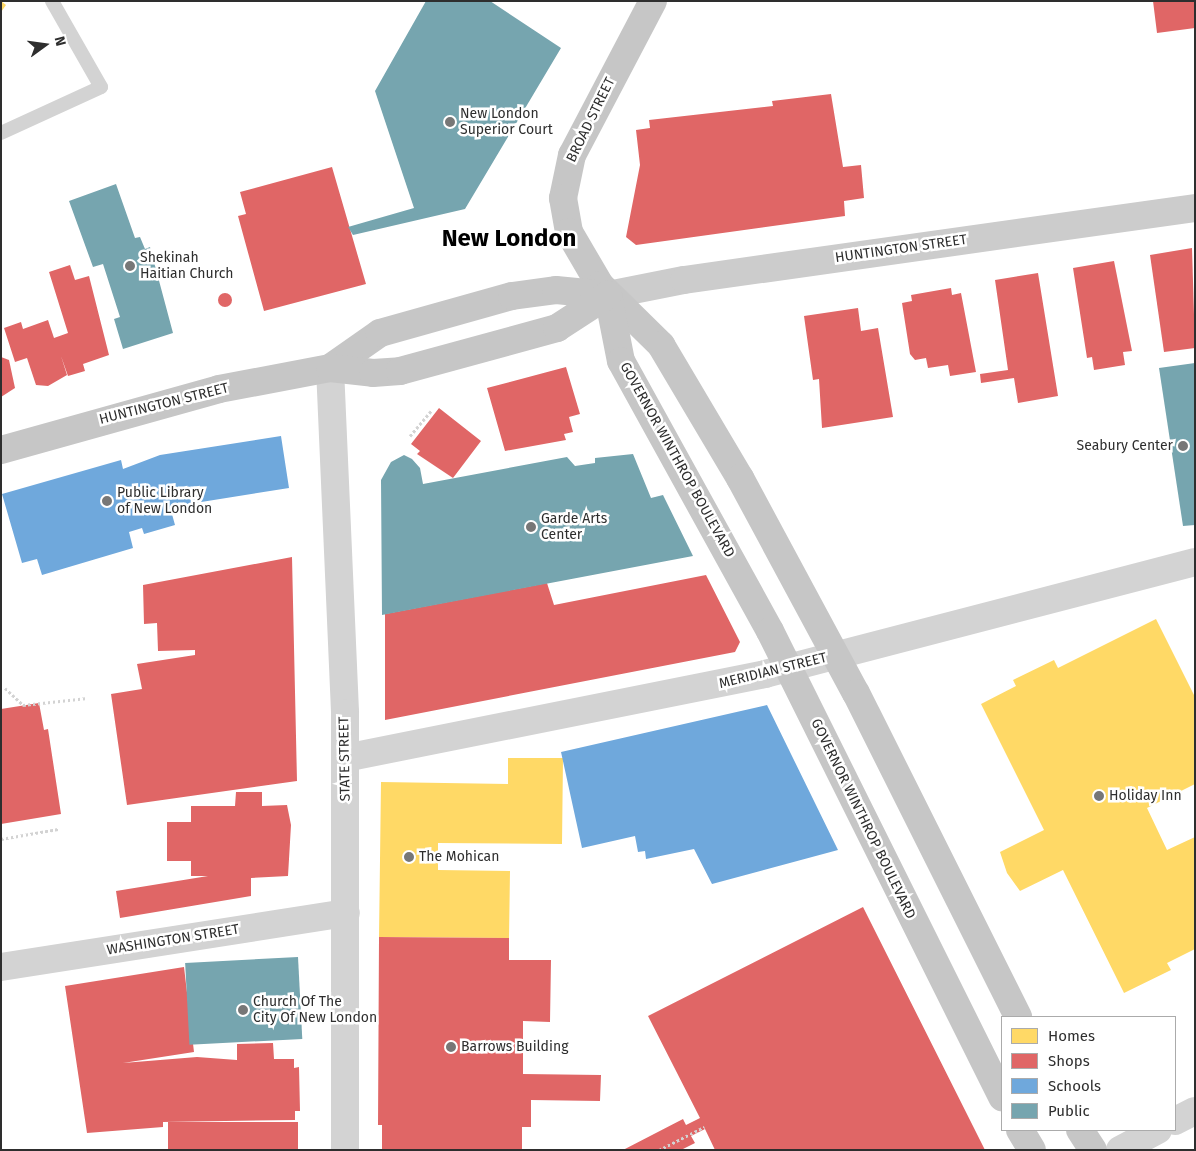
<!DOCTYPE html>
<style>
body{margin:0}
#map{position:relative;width:1196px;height:1151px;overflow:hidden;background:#fff;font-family:"Fira Sans",sans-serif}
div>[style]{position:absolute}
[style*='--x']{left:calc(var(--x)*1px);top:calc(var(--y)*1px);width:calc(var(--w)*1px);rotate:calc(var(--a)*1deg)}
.homes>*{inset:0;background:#ffd966}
.shops>*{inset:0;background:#e06666;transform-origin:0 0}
.round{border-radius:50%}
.schools>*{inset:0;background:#6fa8dc}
.public>*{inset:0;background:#76a5af;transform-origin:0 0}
.path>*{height:3px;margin-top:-1.5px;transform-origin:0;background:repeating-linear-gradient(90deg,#d3d3d3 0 2.5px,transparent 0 5px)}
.service>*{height:14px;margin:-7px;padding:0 7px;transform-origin:7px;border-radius:7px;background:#d3d3d3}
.minor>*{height:28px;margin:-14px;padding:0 14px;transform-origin:14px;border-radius:14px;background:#d3d3d3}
.tertiary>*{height:28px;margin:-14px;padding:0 14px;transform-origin:14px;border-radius:14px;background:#d3d3d3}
.secondary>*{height:28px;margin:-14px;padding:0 14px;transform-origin:14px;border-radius:14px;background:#ccc}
.primary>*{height:28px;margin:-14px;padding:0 14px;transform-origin:14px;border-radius:14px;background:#c6c6c6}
.dots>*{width:14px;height:14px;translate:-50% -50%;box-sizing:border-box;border:2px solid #fff;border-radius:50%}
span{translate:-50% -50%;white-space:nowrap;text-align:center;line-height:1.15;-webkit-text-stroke:5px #fff;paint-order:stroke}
.poi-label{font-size:14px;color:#2e2e2e}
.left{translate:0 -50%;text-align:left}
.right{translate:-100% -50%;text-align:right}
.street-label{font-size:14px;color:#2e2e2e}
.town-label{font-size:24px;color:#000;font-weight:700}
.frame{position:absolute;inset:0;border:2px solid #2e2e2e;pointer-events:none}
.legend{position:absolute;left:1001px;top:1016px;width:175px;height:115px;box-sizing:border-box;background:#fff;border:1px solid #ababab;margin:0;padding:6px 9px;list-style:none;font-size:15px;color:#2e2e2e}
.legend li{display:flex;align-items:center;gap:10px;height:25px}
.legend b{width:25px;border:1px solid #ababab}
.north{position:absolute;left:20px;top:20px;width:50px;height:50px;-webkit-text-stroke:4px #fff;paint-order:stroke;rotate:76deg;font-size:14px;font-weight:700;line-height:20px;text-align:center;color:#2e2e2e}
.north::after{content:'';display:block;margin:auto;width:18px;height:22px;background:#2e2e2e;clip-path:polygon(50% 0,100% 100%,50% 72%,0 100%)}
</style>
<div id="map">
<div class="homes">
<div style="clip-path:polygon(1px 1px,6px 5px,1px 12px)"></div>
<div style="clip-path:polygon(1156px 619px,1195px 697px,1195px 784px,1147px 808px,1167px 850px,1195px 837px,1195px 949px,1167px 963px,1171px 970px,1124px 993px,1063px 870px,1020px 891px,1007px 873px,1000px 852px,1044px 830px,981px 704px,1016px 686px,1013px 680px,1054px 660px,1058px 668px)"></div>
<div style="clip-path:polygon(508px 758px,563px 758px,562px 844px,438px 843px,438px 870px,510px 871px,509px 938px,379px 937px,381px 782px,508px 784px)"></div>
</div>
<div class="shops">
<div style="clip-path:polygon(1153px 1px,1195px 1px,1195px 28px,1157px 33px)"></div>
<div style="clip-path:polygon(831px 94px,843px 167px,861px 165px,864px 198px,844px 201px,845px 216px,636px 245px,626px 237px,640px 165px,636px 130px,650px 128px,649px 120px,773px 106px,772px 101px)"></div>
<div style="clip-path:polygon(332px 167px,366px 284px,264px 311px,238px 216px,246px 214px,240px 192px)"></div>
<div style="clip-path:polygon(1192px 248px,1195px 348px,1164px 352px,1150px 255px)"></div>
<div style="clip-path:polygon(1114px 261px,1132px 351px,1123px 352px,1125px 365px,1094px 370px,1092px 357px,1087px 358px,1073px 268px)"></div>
<div style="clip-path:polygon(70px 265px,75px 280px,89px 276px,109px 355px,83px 364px,85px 371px,68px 376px,61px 356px,67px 375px,48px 386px,36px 385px,27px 358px,15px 362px,4px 328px,21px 322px,23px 329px,48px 320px,54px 338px,68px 333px,49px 272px)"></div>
<div style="clip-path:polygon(1038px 273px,1058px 396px,1018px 403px,1014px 378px,981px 383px,980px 374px,1008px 370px,995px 280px)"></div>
<div style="clip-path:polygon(951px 288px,952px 295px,961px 293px,976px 372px,950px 376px,948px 365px,928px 368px,926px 358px,915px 360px,910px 354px,902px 303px,912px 301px,911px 295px)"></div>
<div class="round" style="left:218px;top:293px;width:14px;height:14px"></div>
<div style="clip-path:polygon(858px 308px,861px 331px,878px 328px,893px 417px,822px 428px,819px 379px,813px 380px,804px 316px)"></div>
<div style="clip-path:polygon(1px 357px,9px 360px,15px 388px,1px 397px)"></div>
<div style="clip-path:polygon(566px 367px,580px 414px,569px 417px,573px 432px,564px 434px,566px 440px,505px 451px,487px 388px)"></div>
<div style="clip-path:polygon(439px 408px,481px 441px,453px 478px,417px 454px,420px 451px,411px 444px)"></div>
<div style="clip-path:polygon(292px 557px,297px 781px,127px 805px,111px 694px,142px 689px,137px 664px,195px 655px,195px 650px,158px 651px,157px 623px,144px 624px,143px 585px)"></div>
<div style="clip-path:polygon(706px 575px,740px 642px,735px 652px,385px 720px,385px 614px,547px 583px,554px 605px)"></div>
<div style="clip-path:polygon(39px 703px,44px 730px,48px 729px,61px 814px,1px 824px,1px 709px)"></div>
<div style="clip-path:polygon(236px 792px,262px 792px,262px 806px,287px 805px,291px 825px,288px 876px,251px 878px,251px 896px,120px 918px,116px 891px,208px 876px,191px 876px,191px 861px,167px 861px,167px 822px,191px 822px,191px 806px,235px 806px)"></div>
<div style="clip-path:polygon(863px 907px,985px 1150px,715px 1150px,705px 1129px,691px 1136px,695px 1143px,681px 1150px,623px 1150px,683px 1119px,686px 1125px,700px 1118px,648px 1016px)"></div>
<div style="clip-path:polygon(379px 937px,509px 938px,509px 960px,551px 960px,550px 1022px,523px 1021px,523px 1074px,601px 1075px,600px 1101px,531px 1100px,531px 1127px,522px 1127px,522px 1150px,382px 1150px,382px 1125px,378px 1125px)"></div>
<div style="clip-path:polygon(184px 967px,194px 1052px,123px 1063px,197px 1057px,237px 1060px,237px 1044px,273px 1043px,274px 1059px,294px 1059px,294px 1068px,299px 1067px,300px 1111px,295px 1111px,295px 1120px,163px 1122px,163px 1127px,87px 1133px,65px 986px)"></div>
<div style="left:298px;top:1122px;width:28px;height:130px;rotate:90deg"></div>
</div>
<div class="schools">
<div style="clip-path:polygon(281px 436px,289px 488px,170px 507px,175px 525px,144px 534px,142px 528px,129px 532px,133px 548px,42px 575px,37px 559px,22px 563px,2px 494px,121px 460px,123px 469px,160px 455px)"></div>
<div style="clip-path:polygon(767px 705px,838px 850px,712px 884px,694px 849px,646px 859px,645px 851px,638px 852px,635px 836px,582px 848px,561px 752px)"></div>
</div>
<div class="public">
<div style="clip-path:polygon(426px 1px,490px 1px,561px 48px,465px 209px,353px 235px,348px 227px,414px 208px,375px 91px)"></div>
<div style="clip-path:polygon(116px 184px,135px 238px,140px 237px,145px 249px,150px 247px,173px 333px,123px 349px,114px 319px,120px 317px,103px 264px,93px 267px,69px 201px)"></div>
<div style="clip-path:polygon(1195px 363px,1195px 525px,1183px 526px,1159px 368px)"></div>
<div style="clip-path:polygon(633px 454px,651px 498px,663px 495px,693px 556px,382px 615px,381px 480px,391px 462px,404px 455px,412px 459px,420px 468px,423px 484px,567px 457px,575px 466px,595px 463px,595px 458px)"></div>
<div style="left:298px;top:957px;width:82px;height:113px;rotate:87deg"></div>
</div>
<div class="path">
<div style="--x:410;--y:436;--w:34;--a:-50"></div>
<div style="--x:5;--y:688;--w:25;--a:43"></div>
<div style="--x:23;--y:705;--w:65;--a:-6.1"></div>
<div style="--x:1;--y:839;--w:58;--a:-10"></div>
<div style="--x:659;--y:1150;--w:51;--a:-27.1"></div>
</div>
<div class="service">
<div style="--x:1;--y:133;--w:110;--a:-24.7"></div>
<div style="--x:101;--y:87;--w:99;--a:-119.7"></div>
</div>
<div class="minor">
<div style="--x:345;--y:758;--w:428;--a:-11.3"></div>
<div style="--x:765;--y:674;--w:444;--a:-14.6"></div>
<div style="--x:1;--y:967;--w:349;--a:-8.9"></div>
<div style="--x:1175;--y:1121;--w:22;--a:-27"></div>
<div style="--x:1120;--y:1150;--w:43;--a:-27.8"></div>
</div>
<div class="tertiary">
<div style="--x:330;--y:368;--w:345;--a:87.5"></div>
<div style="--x:345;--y:713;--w:437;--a:90"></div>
</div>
<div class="secondary">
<div style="--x:608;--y:295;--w:77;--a:-11.2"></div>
<div style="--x:684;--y:280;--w:516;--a:-8.02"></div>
</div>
<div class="primary">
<div style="--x:653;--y:1;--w:174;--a:117.7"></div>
<div style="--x:572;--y:155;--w:44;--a:101.8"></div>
<div style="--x:563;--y:198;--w:35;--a:80"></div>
<div style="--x:569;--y:232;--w:61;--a:59.7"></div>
<div style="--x:600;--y:285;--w:86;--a:44.5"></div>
<div style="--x:661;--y:345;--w:155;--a:59.3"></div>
<div style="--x:740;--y:478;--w:244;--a:61.7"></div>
<div style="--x:856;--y:693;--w:362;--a:63.4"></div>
<div style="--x:608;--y:295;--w:67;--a:78.9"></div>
<div style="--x:621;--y:361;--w:308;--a:61.1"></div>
<div style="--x:770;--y:631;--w:521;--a:63.53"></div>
<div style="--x:330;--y:368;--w:61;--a:-35"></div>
<div style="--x:380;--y:333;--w:137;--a:-15.7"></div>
<div style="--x:512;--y:296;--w:44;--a:-7.8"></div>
<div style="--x:556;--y:290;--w:52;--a:5.5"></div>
<div style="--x:1;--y:450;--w:226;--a:-15.6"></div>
<div style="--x:219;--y:389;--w:113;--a:-10.7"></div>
<div style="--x:330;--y:368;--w:43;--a:6.6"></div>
<div style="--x:373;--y:373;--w:27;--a:-4"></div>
<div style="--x:400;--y:371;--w:163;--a:-15.3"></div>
<div style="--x:557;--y:328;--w:61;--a:-32.9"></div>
<div style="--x:1020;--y:1130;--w:23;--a:59"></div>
<div style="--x:1080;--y:1130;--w:24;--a:57"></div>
</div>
<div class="dots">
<div style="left:450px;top:122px;background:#777"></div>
<div style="left:130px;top:266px;background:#777"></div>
<div style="left:1183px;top:446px;background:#777"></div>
<div style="left:107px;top:501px;background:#777"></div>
<div style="left:531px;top:527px;background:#777"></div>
<div style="left:1099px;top:796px;background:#777"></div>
<div style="left:409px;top:857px;background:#777"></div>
<div style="left:243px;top:1010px;background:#777"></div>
<div style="left:451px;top:1047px;background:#777"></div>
</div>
<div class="poi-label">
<span class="left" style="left:460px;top:122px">New London<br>Superior Court</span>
<span class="left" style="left:140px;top:266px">Shekinah<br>Haitian Church</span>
<span class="right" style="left:1173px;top:446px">Seabury Center</span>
<span class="left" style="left:117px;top:501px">Public Library<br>of New London</span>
<span class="left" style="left:541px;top:527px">Garde Arts<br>Center</span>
<span class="left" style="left:1109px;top:796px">Holiday Inn</span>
<span class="left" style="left:419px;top:857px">The Mohican</span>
<span class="left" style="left:253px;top:1010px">Church Of The<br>City Of New London</span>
<span class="left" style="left:461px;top:1047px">Barrows Building</span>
</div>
<div class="street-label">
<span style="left:591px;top:120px;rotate:-64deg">BROAD STREET</span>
<span style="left:901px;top:249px;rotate:-8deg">HUNTINGTON STREET</span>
<span style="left:164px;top:404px;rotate:-14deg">HUNTINGTON STREET</span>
<span style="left:677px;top:460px;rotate:61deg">GOVERNOR WINTHROP BOULEVARD</span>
<span style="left:773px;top:671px;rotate:-14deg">MERIDIAN STREET</span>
<span style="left:345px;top:759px;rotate:-91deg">STATE STREET</span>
<span style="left:863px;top:819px;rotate:64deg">GOVERNOR WINTHROP BOULEVARD</span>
<span style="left:173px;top:940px;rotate:-9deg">WASHINGTON STREET</span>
</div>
<div class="town-label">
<span style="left:509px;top:239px">New London</span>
</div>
<div class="frame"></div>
<ul class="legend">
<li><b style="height:14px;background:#ffd966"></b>Homes</li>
<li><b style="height:14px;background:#e06666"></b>Shops</li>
<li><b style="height:14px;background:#6fa8dc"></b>Schools</li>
<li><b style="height:14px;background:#76a5af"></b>Public</li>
</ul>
<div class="north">N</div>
</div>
